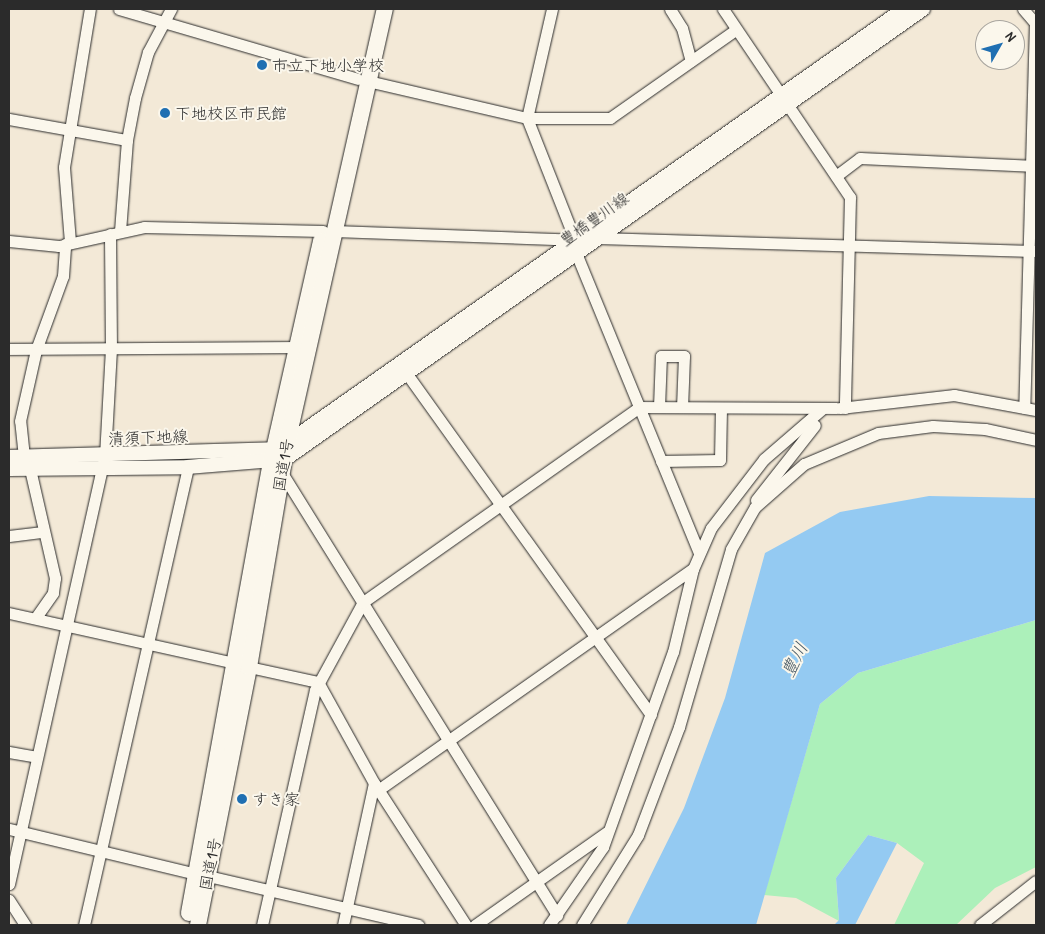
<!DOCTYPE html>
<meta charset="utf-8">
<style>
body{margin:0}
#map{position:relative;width:1045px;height:934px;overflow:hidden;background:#f3e9d7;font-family:"Patrick Hand","Klee One",sans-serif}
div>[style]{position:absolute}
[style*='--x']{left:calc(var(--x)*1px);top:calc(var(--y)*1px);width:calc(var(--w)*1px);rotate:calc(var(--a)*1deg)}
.green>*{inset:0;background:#acf0ba}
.water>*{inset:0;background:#94caf2}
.roads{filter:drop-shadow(0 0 1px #2b2b2b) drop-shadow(0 0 1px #2b2b2b)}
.minor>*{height:11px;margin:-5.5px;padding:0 5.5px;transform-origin:5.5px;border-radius:5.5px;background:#fbf7ec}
.major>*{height:14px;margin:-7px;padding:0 7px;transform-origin:7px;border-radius:7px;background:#fbf7ec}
.highway>*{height:16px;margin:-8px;padding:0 8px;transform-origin:8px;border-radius:8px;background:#fbf7ec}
.dots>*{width:14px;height:14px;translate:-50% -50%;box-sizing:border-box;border:2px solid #fbf7ec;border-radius:50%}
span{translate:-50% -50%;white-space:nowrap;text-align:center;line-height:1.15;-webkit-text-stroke:4px #fbf7ec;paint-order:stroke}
.poi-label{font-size:16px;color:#2b2b2b}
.left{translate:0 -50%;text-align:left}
.street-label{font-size:16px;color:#2b2b2b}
.water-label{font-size:18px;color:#4a5b67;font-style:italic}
.frame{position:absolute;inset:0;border:10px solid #2b2b2b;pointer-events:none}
.north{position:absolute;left:975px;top:20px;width:50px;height:50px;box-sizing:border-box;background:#fbf7ec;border:1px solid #a8a59f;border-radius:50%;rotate:52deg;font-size:14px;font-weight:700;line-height:20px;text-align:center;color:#2b2b2b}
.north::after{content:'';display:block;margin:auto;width:18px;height:22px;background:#1f6fb2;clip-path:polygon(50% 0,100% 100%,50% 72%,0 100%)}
</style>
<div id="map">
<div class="green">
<div style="clip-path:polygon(1036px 620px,1036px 867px,995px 888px,956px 925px,894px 925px,924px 863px,897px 843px,868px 835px,836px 878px,839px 921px,796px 898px,764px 895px,820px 704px,858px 673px)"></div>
</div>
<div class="water">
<div style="clip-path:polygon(929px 496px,1036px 498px,1036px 620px,858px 673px,820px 704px,756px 925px,626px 925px,684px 808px,725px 698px,765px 553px,840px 512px)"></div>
<div style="clip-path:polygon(868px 835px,897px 843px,855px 925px,834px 925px,839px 920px,836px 878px)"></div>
</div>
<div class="roads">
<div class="minor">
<div style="--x:119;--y:9;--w:249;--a:16.3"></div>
<div style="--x:552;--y:9;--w:112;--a:102.9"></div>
<div style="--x:527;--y:118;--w:83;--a:0"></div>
<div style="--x:610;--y:118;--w:151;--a:-35.1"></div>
<div style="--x:670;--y:9;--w:22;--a:58"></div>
<div style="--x:682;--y:28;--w:34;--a:75"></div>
<div style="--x:723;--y:9;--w:227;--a:56"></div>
<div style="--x:850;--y:197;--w:211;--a:91.4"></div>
<div style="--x:1023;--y:9;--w:18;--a:49"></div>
<div style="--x:1035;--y:23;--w:385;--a:91.6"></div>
<div style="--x:9;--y:119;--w:120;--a:10.1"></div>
<div style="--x:836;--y:176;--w:30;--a:-37"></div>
<div style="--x:860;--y:158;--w:176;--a:2.6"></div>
<div style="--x:120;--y:231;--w:91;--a:-85.6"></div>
<div style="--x:127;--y:140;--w:43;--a:-79.2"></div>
<div style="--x:135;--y:98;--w:48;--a:-74.2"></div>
<div style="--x:148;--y:52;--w:49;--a:-61.9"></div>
<div style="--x:334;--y:231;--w:241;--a:2.1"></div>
<div style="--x:575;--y:240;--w:131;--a:-111.5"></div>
<div style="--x:527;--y:118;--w:163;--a:-166.9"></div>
<div style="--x:598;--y:238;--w:438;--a:1.7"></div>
<div style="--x:9;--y:241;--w:50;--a:5.7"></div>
<div style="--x:59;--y:246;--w:87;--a:-12.6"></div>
<div style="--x:144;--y:227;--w:179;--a:1.3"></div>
<div style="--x:70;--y:242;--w:75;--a:-94.6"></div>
<div style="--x:64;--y:167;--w:160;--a:-80.7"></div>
<div style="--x:576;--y:253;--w:324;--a:67.7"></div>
<div style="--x:9;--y:349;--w:285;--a:-0.4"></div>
<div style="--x:407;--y:374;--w:419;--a:54.4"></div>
<div style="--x:659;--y:407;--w:51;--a:-87.8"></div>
<div style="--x:661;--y:356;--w:23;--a:0"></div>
<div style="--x:684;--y:356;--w:51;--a:92.2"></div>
<div style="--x:840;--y:408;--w:115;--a:-6.5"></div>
<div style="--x:954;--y:395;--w:83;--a:10.4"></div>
<div style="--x:24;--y:457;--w:36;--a:-96"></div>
<div style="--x:20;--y:421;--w:73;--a:-77.3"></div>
<div style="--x:36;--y:350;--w:79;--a:-70"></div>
<div style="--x:63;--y:276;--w:32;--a:-86"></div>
<div style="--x:661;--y:461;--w:59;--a:-1"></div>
<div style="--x:720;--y:460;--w:52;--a:-88.9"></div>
<div style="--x:30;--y:469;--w:112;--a:77.1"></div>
<div style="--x:55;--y:578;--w:15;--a:98"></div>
<div style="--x:53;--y:593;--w:29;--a:125"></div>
<div style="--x:282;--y:473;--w:521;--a:58.11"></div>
<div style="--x:756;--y:500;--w:95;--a:-51.8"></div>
<div style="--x:9;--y:536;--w:34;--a:-7"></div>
<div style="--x:9;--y:613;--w:231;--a:12.5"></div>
<div style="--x:249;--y:667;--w:71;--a:12.3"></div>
<div style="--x:318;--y:682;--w:115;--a:61"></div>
<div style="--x:374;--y:783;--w:169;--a:57.1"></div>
<div style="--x:9;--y:752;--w:27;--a:10"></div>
<div style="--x:378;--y:790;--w:385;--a:-35.1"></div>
<div style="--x:9;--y:829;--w:193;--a:13.5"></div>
<div style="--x:208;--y:876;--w:216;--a:13.1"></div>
<div style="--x:9;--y:884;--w:439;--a:-77.4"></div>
<div style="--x:105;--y:456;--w:106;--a:-86.8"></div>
<div style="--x:111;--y:350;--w:116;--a:-90.5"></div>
<div style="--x:9;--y:900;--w:30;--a:57"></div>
<div style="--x:84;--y:925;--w:470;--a:-77.2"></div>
<div style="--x:262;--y:925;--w:241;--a:-77.3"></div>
<div style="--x:315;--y:690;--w:100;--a:-61.4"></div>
<div style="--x:363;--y:602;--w:338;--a:-35.2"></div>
<div style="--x:639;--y:407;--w:197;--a:0.3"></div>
<div style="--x:343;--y:925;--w:145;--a:-77.7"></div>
<div style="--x:475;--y:925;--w:161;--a:-35.2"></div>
<div style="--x:549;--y:925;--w:95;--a:-55.3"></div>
<div style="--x:603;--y:847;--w:207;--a:-70.3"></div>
<div style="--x:673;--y:652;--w:85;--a:-76.5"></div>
<div style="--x:693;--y:569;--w:45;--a:-66.3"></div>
<div style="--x:711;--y:528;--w:87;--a:-52.5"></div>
<div style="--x:764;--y:459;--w:78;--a:-40.8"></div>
<div style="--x:582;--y:925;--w:106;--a:-58.1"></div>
<div style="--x:638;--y:835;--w:116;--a:-69.2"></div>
<div style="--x:679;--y:727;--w:185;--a:-73.7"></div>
<div style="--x:731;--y:549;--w:48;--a:-60.3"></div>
<div style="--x:755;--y:507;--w:65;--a:-41.3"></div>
<div style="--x:804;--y:464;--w:80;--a:-22.7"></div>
<div style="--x:878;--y:433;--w:55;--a:-7.3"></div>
<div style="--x:933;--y:426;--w:52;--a:3.3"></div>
<div style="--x:985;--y:429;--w:52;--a:12.2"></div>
<div style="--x:980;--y:925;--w:71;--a:-38.2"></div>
</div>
<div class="major">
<div style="--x:9;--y:457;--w:265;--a:-1.7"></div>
<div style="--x:274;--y:449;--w:14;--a:-25"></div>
<div style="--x:287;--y:443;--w:754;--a:-35.12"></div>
<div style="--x:9;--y:469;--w:179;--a:-0.6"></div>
<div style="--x:188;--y:467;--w:97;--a:-4.7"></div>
<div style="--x:285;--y:459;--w:781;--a:-35.2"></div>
</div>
<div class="highway">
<div style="--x:189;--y:913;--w:457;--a:-79.7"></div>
<div style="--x:271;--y:463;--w:228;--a:-77.3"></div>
<div style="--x:198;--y:925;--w:263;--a:-78.8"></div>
<div style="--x:249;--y:667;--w:227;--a:-80.4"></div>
<div style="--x:287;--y:443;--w:445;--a:-77.3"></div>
</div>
</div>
<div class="dots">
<div style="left:262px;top:65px;background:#1f6fb2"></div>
<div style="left:165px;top:113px;background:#1f6fb2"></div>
<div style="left:242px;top:799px;background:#1f6fb2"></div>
</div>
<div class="poi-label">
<span class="left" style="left:272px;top:65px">市立下地小学校</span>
<span class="left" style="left:175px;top:113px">下地校区市民館</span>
<span class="left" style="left:252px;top:799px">すき家</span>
</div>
<div class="street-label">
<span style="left:594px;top:219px;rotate:-35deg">豊橋豊川線</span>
<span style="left:148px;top:437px;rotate:-2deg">清須下地線</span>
<span style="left:283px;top:465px;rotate:-80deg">国道1号</span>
<span style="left:210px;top:864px;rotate:-79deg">国道1号</span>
</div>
<div class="water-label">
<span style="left:795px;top:660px;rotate:-63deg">豊川</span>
</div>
<div class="frame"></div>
<div class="north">N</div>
</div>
